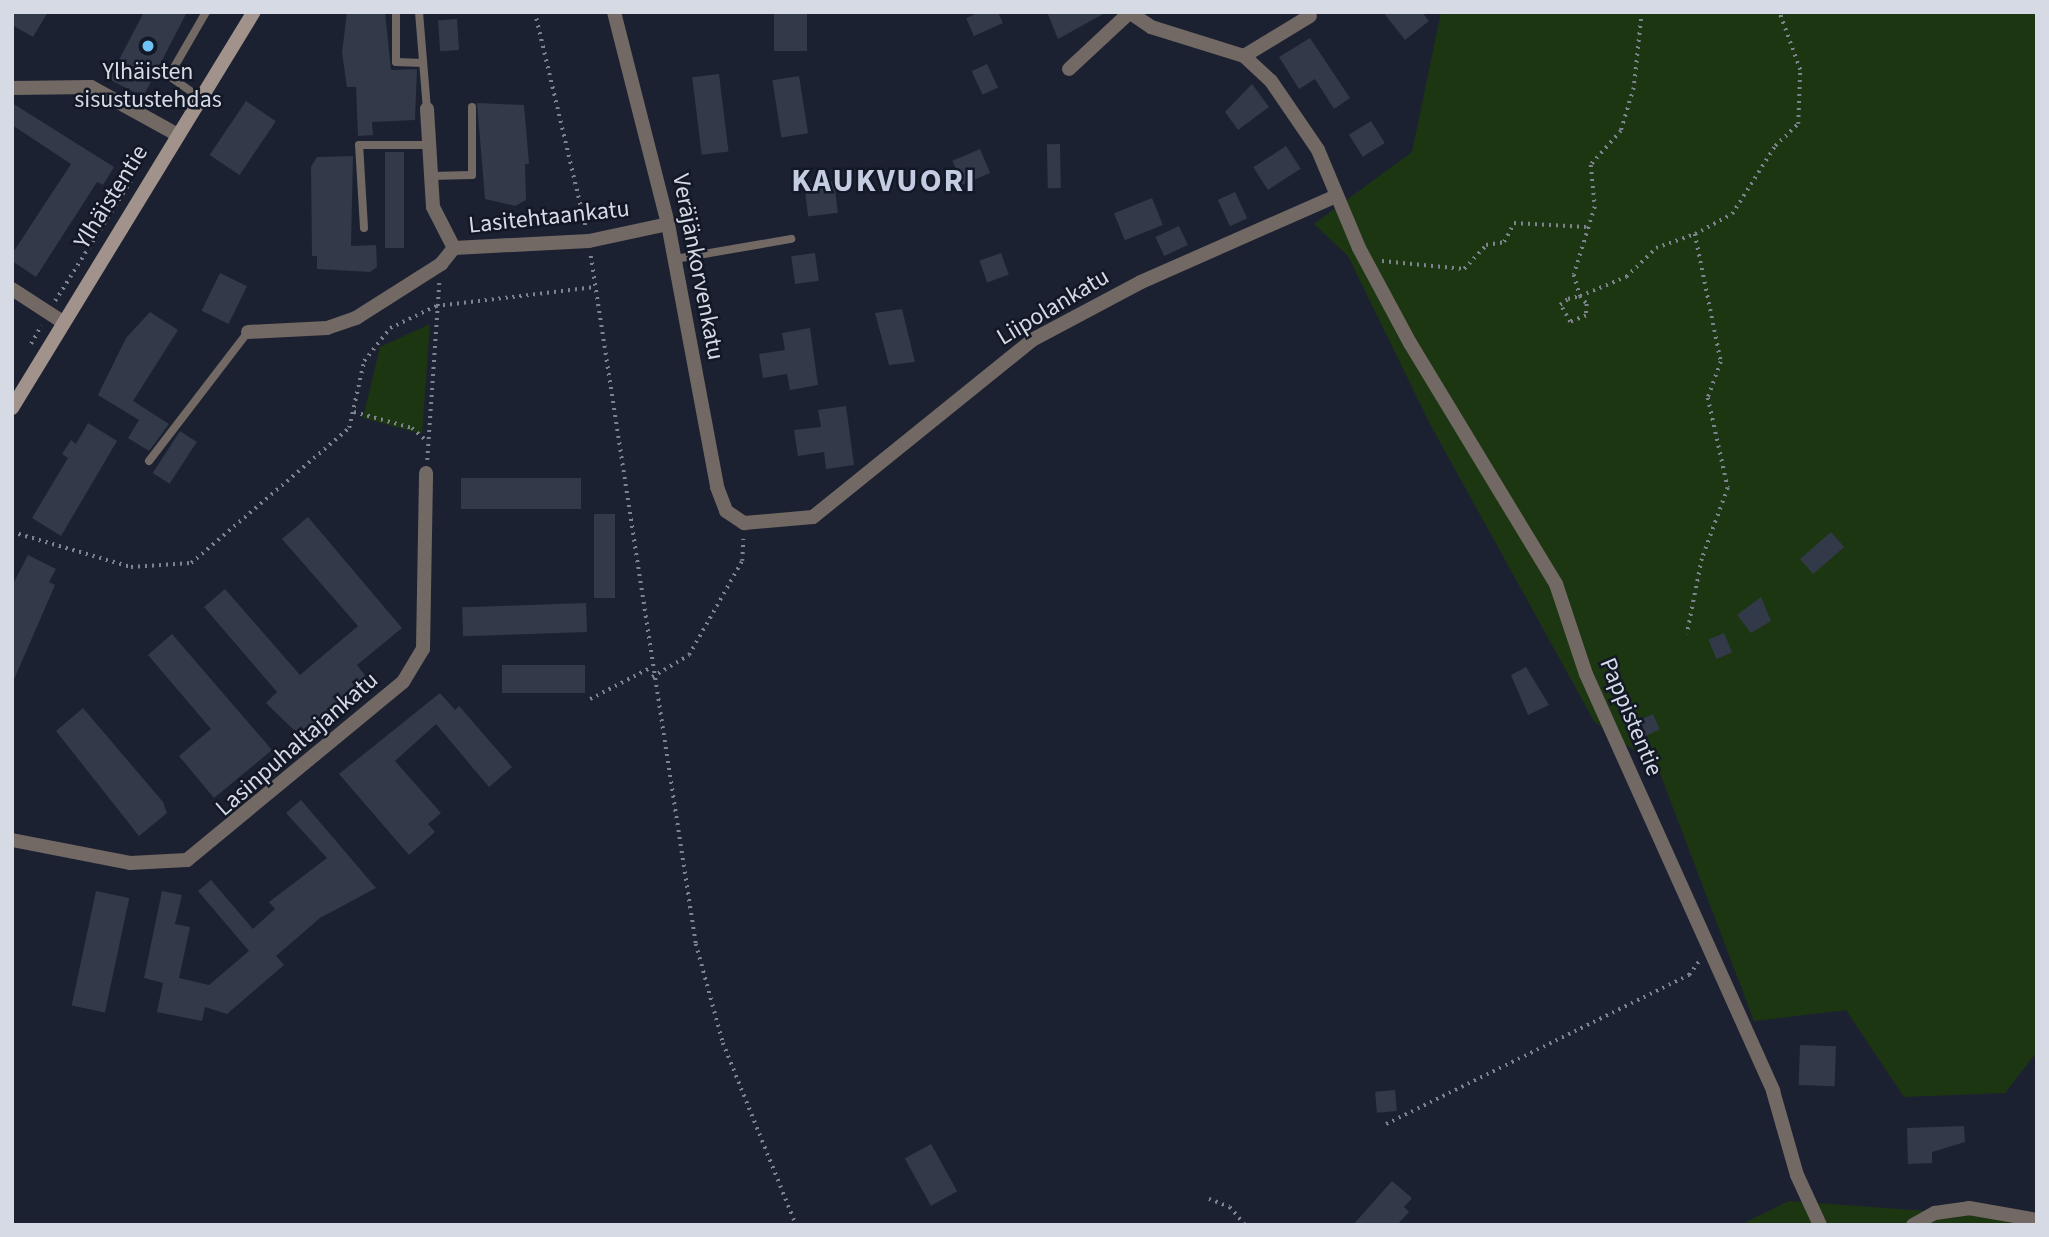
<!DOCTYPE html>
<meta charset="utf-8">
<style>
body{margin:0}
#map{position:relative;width:2049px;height:1237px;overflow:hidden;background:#1c2131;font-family:"Source Sans 3",sans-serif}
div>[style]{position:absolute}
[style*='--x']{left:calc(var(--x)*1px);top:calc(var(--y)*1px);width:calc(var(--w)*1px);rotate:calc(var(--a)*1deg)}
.green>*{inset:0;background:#1d3612}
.building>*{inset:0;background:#323949;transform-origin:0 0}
.path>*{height:3.5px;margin-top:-1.75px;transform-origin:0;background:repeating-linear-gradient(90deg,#7e8390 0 2px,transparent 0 7px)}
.lane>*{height:8px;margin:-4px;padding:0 4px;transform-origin:4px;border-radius:4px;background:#726965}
.street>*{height:14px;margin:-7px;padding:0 7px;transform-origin:7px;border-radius:7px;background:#726965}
.secondary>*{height:14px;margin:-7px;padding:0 7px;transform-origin:7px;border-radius:7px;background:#a1928b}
.dots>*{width:19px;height:19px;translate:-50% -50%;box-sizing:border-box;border:4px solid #131827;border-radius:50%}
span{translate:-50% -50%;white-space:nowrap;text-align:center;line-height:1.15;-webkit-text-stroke:5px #131827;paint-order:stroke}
.poi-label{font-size:24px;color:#d6dae5}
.street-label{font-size:24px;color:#d6dae5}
.district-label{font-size:32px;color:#c3cce0;font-weight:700;letter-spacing:2px}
.frame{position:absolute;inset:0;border:14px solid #d6dae5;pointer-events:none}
</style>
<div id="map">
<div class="green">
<div style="clip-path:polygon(1441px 12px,2037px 12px,2037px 1052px,2005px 1093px,1904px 1097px,1846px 1010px,1754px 1021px,1658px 768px,1594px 721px,1430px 424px,1348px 256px,1314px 224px,1412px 152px)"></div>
<div style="clip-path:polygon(430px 324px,422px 434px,363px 418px,380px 347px)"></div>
<div style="clip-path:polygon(1789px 1201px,2037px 1219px,2037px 1225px,1740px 1225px)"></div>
</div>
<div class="building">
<div style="clip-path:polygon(12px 12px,48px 12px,33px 37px,12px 25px)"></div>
<div style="clip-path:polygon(144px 12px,187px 12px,143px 97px,109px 79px)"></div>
<div style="clip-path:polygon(347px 12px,385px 12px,391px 70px,417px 69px,415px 120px,372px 122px,373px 135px,358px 136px,356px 87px,347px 87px,342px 53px)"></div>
<div style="left:774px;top:12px;width:33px;height:39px"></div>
<div style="clip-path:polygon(980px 12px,998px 12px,1003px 23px,974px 36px,966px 18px)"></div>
<div style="clip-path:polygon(1047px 12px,1105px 12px,1105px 13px,1058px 39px)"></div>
<div style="clip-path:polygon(1383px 12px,1422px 12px,1429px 21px,1405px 40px)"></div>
<div style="left:457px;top:19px;width:31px;height:19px;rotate:86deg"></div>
<div style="clip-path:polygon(1310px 38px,1350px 98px,1334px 109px,1315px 79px,1299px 89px,1279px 57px)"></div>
<div style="left:987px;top:64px;width:26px;height:17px;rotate:65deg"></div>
<div style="left:719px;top:74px;width:78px;height:27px;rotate:83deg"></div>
<div style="left:799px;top:76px;width:58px;height:27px;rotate:81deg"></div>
<div style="clip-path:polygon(1252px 84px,1269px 107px,1238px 130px,1225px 112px)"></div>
<div style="left:246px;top:101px;width:36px;height:65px;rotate:34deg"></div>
<div style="clip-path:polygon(12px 103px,114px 167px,103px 185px,97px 182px,36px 277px,12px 261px,12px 254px,71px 164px,12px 125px)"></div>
<div style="clip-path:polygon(477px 103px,524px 105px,529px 164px,525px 164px,526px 200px,515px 206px,485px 199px)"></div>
<div style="left:1371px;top:121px;width:26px;height:26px;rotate:58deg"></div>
<div style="left:1060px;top:144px;width:44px;height:13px;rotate:89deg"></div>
<div style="left:1286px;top:146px;width:27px;height:39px;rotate:57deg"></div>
<div style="left:980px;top:149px;width:26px;height:30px;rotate:67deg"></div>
<div style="left:385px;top:152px;width:19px;height:96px"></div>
<div style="clip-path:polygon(353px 156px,351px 246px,376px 245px,377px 267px,370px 272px,317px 269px,317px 256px,312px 256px,311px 167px,317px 157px)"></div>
<div style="left:834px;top:181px;width:32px;height:30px;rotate:83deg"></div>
<div style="left:1235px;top:192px;width:29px;height:19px;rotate:65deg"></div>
<div style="left:1152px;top:198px;width:29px;height:41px;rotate:68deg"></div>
<div style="left:1179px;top:226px;width:21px;height:26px;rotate:65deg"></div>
<div style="left:815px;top:253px;width:28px;height:24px;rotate:82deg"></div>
<div style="left:1001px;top:253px;width:23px;height:23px;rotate:70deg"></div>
<div style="left:220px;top:273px;width:30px;height:42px;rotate:26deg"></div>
<div style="clip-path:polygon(902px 309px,915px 362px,889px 365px,875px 313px)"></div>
<div style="clip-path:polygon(150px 312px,178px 330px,133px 401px,169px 424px,149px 451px,128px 438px,139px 420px,98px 395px,126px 338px)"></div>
<div style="clip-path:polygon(810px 328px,818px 385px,790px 390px,787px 374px,763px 378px,759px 354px,785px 350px,782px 333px)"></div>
<div style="clip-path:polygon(846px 406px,854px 465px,826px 469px,824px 452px,798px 456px,794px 430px,821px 427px,818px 410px)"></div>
<div style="clip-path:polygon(88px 423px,117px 441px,61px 536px,32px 518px,68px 458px,62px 454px,71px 440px,76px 444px)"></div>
<div style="left:180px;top:431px;width:20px;height:50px;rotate:33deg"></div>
<div style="left:581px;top:478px;width:31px;height:120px;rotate:90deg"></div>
<div style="left:594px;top:514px;width:21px;height:84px"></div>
<div style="clip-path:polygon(308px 517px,402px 628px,357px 665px,367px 678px,300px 736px,266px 703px,277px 692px,204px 607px,225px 589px,300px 675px,358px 626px,282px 539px)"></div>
<div style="left:1831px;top:532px;width:20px;height:41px;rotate:49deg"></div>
<div style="clip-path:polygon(28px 555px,56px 569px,49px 582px,55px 585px,12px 684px,12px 586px)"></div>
<div style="clip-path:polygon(1761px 597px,1771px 621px,1751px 633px,1737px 615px)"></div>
<div style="left:586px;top:603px;width:29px;height:124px;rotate:88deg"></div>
<div style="left:1724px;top:633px;width:21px;height:17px;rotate:67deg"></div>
<div style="clip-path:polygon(172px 634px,272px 750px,214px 798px,179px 756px,211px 729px,148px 655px)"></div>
<div style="left:502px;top:665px;width:83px;height:28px"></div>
<div style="clip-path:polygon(1526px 667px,1549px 705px,1528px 715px,1511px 675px)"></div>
<div style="clip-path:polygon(440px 693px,455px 710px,459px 706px,512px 767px,489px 787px,436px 724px,395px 761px,441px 813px,428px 824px,435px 832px,409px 855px,339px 774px)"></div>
<div style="clip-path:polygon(83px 708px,163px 802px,167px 813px,139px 836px,56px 731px)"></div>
<div style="left:1653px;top:714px;width:17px;height:24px;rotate:66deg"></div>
<div style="clip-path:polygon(301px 800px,376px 888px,320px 918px,276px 956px,284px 965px,227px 1014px,205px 1007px,202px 1021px,157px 1012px,163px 983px,144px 978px,162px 891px,182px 895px,175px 924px,190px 927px,179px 978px,209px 985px,249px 951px,198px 891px,211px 880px,253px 929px,275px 909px,269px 902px,327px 858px,286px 813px)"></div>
<div style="left:96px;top:891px;width:34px;height:117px;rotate:12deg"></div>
<div style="left:1800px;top:1045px;width:36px;height:40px;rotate:2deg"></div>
<div style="left:1395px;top:1090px;width:21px;height:20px;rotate:85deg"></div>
<div style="clip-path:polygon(1964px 1126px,1965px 1142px,1932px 1152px,1932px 1163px,1908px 1164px,1907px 1128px)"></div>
<div style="left:931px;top:1144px;width:54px;height:30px;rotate:61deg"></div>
<div style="clip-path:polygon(1392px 1181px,1412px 1198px,1404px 1207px,1409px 1212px,1398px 1224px,1353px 1225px)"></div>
</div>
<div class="path">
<div style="--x:535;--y:12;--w:222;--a:76.7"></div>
<div style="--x:1642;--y:12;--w:76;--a:96"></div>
<div style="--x:1634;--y:88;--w:45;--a:106.8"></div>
<div style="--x:1621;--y:131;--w:45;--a:131.4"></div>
<div style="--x:1591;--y:165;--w:42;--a:84.6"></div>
<div style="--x:1595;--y:207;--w:71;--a:107.2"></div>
<div style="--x:1574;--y:275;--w:22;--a:74"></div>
<div style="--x:1580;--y:296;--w:11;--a:49"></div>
<div style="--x:1587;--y:304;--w:12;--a:95"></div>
<div style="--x:1586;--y:316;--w:17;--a:159"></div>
<div style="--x:1570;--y:322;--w:20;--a:-120"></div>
<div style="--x:1560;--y:305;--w:10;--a:-37"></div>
<div style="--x:1568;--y:299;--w:12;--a:-14"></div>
<div style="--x:1580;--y:296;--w:50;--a:-22.4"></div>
<div style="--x:1626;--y:277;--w:42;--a:-44"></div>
<div style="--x:1656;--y:248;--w:41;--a:-19.7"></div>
<div style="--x:1695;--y:234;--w:131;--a:78.5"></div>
<div style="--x:1721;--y:362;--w:38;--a:110"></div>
<div style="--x:1708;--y:398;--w:92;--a:77.5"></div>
<div style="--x:1728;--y:488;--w:76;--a:110.1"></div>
<div style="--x:1702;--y:559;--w:77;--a:101.2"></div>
<div style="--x:1695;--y:234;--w:42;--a:-28.4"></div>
<div style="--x:1732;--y:214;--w:80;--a:-57.7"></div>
<div style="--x:1775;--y:146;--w:32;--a:-44"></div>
<div style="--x:1798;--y:124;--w:54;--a:-87.9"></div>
<div style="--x:1800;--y:70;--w:62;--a:-109.9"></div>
<div style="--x:591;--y:256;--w:696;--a:81.32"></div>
<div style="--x:696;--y:944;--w:103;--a:74.7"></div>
<div style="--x:723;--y:1043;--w:196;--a:68.1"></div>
<div style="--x:1382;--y:261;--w:82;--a:5.6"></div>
<div style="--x:1464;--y:269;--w:33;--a:-47"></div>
<div style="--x:1486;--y:245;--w:18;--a:-9"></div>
<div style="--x:1504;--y:242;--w:21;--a:-62"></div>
<div style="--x:1514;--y:223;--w:72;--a:3.2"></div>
<div style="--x:55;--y:301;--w:146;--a:-57.8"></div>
<div style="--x:31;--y:344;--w:21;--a:-61"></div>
<div style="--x:354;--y:412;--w:60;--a:15.4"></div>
<div style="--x:412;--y:428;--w:21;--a:41"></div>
<div style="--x:427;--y:460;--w:177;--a:-86.1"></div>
<div style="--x:12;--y:532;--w:124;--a:16.4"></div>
<div style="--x:131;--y:567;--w:60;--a:-3.8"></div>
<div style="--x:191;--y:563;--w:208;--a:-40.5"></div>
<div style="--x:349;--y:428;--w:69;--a:-77.4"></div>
<div style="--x:364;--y:361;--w:42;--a:-51.8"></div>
<div style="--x:390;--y:328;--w:51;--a:-25.6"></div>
<div style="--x:436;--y:306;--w:160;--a:-6.8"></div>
<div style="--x:652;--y:677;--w:43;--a:-30.7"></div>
<div style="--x:689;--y:655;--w:108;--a:-60.6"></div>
<div style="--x:742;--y:561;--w:22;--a:-87"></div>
<div style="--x:590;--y:699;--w:70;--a:-27.3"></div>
<div style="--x:1386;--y:1124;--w:338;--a:-26.2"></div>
<div style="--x:1689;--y:975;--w:17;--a:-54"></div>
<div style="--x:1209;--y:1199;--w:22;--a:21"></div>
<div style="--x:1230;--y:1207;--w:23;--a:50"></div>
</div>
<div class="lane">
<div style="--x:396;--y:12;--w:50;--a:90"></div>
<div style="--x:396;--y:62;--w:27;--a:2"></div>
<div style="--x:419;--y:12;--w:97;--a:85.3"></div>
<div style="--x:199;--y:97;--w:37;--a:-145"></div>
<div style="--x:169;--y:76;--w:74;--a:-60"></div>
<div style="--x:430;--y:176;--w:42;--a:-1.4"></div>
<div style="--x:472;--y:175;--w:68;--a:-90"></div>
<div style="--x:364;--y:228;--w:83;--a:-93.4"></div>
<div style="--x:359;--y:145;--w:70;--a:0"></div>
<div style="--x:675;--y:259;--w:118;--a:-9.8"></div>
<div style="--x:149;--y:461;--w:163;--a:-52.5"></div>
</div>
<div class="street">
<div style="--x:614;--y:12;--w:219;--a:75.7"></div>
<div style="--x:668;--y:224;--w:268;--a:79.4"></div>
<div style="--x:717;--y:487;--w:26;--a:69"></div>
<div style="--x:726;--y:511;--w:22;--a:34"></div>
<div style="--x:744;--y:523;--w:69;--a:-5"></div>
<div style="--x:813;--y:517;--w:282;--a:-38.9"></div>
<div style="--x:1032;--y:340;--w:123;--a:-28"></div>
<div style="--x:1141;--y:282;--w:213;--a:-23.8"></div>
<div style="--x:1129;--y:12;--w:27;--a:34"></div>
<div style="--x:1151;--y:27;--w:97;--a:17.3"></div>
<div style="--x:1244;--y:56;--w:37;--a:43"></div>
<div style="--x:1271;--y:81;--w:83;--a:55.7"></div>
<div style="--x:1318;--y:150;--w:106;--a:67.3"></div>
<div style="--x:1359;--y:248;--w:108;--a:61.8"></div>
<div style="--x:1410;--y:343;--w:282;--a:58.8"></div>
<div style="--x:1556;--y:584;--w:95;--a:71.6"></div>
<div style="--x:1586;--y:674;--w:457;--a:65.8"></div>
<div style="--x:1773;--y:1091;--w:87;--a:74.1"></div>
<div style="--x:1797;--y:1175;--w:55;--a:65.3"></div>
<div style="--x:1244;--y:56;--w:77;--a:-31.2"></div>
<div style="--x:1069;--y:69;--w:82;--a:-43"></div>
<div style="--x:12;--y:88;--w:79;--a:-0.7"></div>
<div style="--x:91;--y:87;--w:97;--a:28.9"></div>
<div style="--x:427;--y:109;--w:98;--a:86.5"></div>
<div style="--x:433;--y:207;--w:46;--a:62.9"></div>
<div style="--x:12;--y:289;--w:59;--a:33.1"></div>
<div style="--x:248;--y:332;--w:79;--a:-2.9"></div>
<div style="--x:327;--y:328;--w:31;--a:-19"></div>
<div style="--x:356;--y:318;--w:101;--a:-32.4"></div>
<div style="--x:441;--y:264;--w:21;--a:-51"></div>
<div style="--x:454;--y:248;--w:135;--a:-3"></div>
<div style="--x:589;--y:241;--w:81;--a:-12.1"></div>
<div style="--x:12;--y:840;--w:120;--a:11"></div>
<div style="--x:130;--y:863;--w:57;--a:-3"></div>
<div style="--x:187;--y:860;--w:280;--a:-39.5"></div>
<div style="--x:403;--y:682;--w:39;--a:-59"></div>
<div style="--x:423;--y:649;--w:176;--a:-89"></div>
<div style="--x:1913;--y:1225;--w:25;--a:-29"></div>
<div style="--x:1935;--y:1213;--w:34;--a:-8"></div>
<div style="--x:1969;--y:1208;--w:69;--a:10"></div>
</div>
<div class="secondary">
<div style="--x:12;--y:408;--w:464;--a:-58.6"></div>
</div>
<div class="dots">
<div style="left:148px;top:46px;background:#6fc2f4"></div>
</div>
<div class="poi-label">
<span style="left:148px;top:86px">Ylhäisten<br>sisustustehdas</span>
</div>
<div class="street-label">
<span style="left:111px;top:197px;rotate:-58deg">Ylhäistentie</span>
<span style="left:549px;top:217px;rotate:-6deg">Lasitehtaankatu</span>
<span style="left:698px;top:267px;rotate:79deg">Veräjänkorvenkatu</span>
<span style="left:1053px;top:307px;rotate:-31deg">Liipolankatu</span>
<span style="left:1631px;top:717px;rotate:67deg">Pappistentie</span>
<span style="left:297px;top:744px;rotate:-41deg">Lasinpuhaltajankatu</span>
</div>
<div class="district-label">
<span style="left:884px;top:181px">KAUKVUORI</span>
</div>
<div class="frame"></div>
</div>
